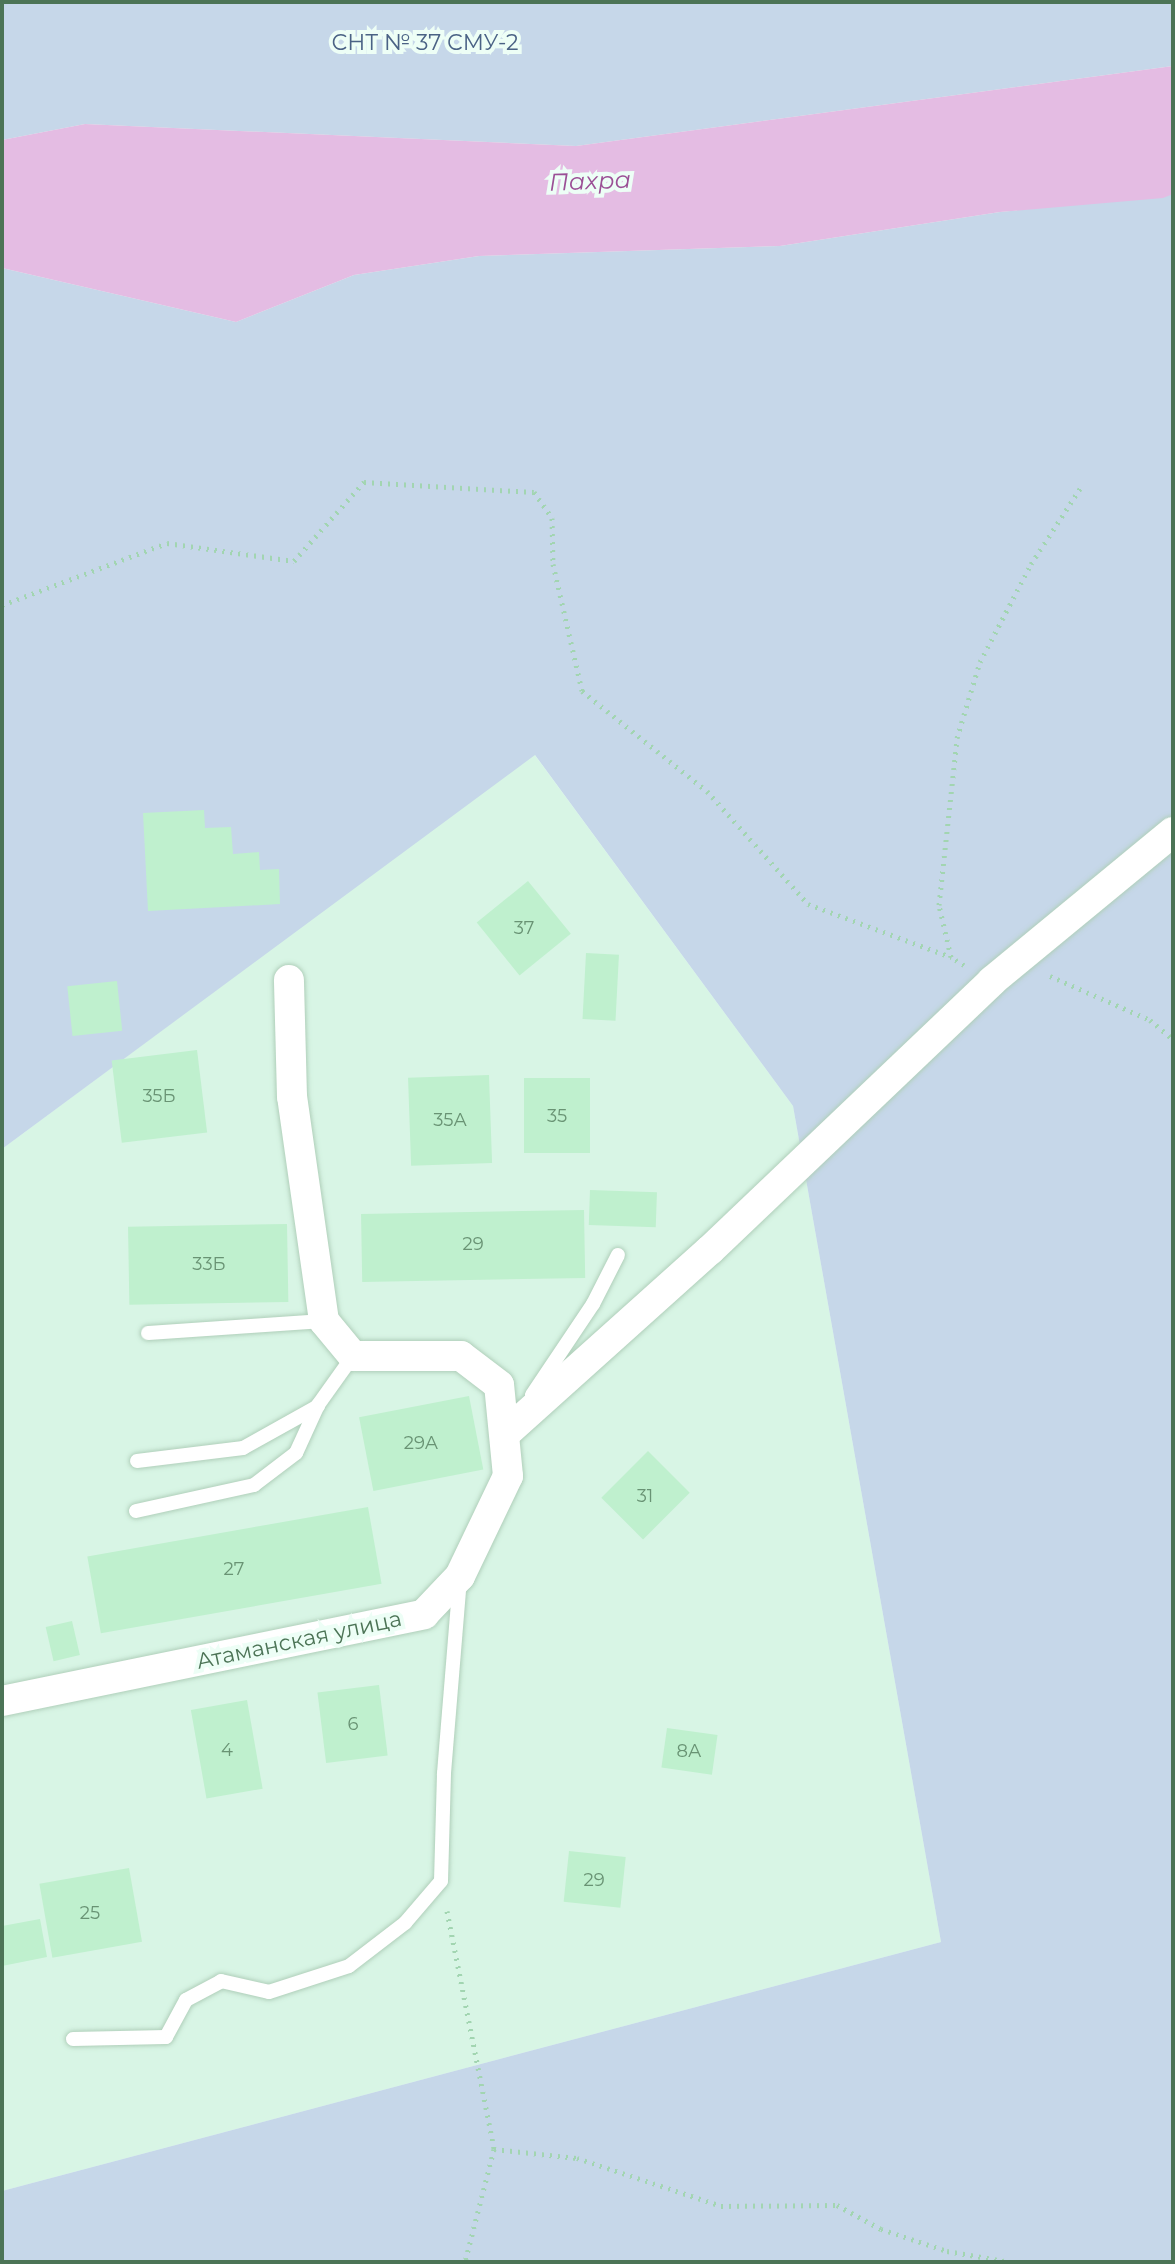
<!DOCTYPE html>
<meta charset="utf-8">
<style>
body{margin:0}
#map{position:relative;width:1175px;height:2264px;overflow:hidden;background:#e7fbf1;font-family:Montserrat,sans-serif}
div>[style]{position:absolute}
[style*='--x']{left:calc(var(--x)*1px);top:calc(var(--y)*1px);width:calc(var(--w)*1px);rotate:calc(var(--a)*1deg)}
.residential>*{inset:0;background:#d8f5e5}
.green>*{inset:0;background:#c6d7e9}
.water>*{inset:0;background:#e4bce3}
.building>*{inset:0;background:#bff0ce;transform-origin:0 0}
.path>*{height:5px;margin-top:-2.5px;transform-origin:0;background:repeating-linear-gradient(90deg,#a2d5b1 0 2px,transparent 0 8px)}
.roads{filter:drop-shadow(0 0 2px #b0cfba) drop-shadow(0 0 2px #b0cfba)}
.lane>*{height:14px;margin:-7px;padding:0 7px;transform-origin:7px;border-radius:7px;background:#fff}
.street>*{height:30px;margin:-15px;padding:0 15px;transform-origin:15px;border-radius:15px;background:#fff}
span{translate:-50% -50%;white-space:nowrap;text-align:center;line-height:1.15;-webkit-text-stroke:8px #edfef6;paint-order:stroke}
.number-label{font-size:18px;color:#699374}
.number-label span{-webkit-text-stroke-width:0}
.park-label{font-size:22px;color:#4a6285}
.street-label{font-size:22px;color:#4c7456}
.water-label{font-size:24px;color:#9b5096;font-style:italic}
.frame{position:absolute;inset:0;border:4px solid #4c7456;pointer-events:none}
</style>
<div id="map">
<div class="residential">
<div style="clip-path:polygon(534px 754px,793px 1106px,941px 1942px,2px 2191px,2px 1149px)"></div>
</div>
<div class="green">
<div style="clip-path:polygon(2px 2px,1173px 2px,1173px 66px,576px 146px,85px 124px,2px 140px)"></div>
<div style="clip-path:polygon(1173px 194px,1173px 2262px,2px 2262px,2px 2191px,941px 1942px,793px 1106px,535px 755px,2px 1149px,2px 268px,236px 322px,354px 275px,479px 256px,780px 246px,1000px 212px)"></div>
</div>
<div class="water">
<div style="clip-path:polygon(1173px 66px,1173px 194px,1163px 198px,1000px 212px,780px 246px,479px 256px,354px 275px,236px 322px,2px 268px,2px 140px,85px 124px,576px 146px)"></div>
</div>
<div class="building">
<div style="clip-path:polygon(204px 810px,205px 828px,231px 827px,233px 854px,259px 852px,260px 870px,279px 869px,280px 904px,148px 911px,143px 813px)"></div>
<div style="left:528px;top:881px;width:68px;height:66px;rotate:51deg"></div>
<div style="left:586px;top:953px;width:33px;height:66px;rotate:3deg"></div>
<div style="left:117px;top:981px;width:50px;height:50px;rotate:84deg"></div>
<div style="left:197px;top:1050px;width:83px;height:86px;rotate:83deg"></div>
<div style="left:489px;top:1075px;width:88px;height:81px;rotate:88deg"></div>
<div style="left:590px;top:1078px;width:75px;height:66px;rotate:90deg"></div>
<div style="left:590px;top:1190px;width:67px;height:35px;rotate:2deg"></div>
<div style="left:584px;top:1210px;width:68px;height:223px;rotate:89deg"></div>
<div style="left:287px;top:1224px;width:78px;height:159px;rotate:89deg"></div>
<div style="left:469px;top:1396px;width:75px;height:112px;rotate:79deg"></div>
<div style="left:648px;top:1451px;width:59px;height:66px;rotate:45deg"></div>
<div style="left:368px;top:1507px;width:78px;height:285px;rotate:80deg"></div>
<div style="left:72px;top:1621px;width:35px;height:27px;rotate:77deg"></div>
<div style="left:379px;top:1685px;width:71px;height:62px;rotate:83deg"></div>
<div style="left:247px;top:1700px;width:90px;height:57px;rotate:80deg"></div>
<div style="left:667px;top:1728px;width:51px;height:40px;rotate:8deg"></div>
<div style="left:569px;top:1851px;width:57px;height:51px;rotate:6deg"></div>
<div style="left:129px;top:1868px;width:75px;height:91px;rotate:80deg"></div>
<div style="clip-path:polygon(40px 1919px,47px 1957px,2px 1966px,2px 1926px)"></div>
</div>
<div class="path">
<div style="--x:2;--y:605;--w:176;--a:-20.6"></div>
<div style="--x:167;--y:543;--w:128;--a:8.1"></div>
<div style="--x:294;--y:561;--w:106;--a:-48.5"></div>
<div style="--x:364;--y:482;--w:170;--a:3.4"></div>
<div style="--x:534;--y:492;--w:32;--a:55"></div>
<div style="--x:552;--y:518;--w:46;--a:88.8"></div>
<div style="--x:553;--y:564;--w:130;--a:77.1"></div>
<div style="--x:582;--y:691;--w:160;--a:38.7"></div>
<div style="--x:707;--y:791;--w:152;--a:48.2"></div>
<div style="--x:808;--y:904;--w:153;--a:20.3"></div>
<div style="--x:964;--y:965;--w:15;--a:-148"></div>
<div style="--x:951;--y:957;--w:53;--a:-103"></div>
<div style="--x:939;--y:905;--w:168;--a:-83.8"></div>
<div style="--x:957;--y:738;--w:79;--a:-73.2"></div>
<div style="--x:980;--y:662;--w:110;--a:-62.5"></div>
<div style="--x:1031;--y:564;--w:92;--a:-57"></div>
<div style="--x:1050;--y:976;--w:109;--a:23.7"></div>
<div style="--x:1150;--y:1020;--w:30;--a:40"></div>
<div style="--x:447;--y:1911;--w:243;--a:78.8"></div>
<div style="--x:494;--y:2149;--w:117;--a:104.4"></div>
<div style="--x:494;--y:2149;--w:83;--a:6.2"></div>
<div style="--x:577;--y:2158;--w:152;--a:18.4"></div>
<div style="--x:721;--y:2206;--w:116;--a:-0.5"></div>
<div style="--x:837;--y:2205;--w:50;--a:28.6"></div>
<div style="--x:881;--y:2229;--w:70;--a:18.4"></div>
<div style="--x:947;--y:2251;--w:64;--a:9.9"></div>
</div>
<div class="roads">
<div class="lane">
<div style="--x:148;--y:1333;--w:176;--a:-3.9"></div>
<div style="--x:532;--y:1395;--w:110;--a:-56.2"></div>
<div style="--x:593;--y:1304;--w:55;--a:-63"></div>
<div style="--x:137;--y:1461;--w:107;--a:-7"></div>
<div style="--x:243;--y:1448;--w:86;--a:-29.2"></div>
<div style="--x:136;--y:1511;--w:121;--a:-12.4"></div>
<div style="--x:254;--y:1485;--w:53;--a:-37.3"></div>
<div style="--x:296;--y:1453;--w:53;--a:-65.4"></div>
<div style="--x:318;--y:1405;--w:60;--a:-54.5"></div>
<div style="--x:73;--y:2039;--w:93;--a:-1.2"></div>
<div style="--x:166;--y:2037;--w:42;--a:-61.6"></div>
<div style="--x:186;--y:2000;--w:40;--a:-28"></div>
<div style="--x:221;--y:1981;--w:49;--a:12.9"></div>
<div style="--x:269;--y:1992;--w:84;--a:-18"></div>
<div style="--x:349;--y:1966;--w:71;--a:-37.5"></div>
<div style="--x:405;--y:1923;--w:55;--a:-49.4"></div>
<div style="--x:441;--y:1881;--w:108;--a:-88.4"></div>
<div style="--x:444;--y:1773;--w:194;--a:-85.3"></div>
</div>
<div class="street">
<div style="--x:507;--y:1432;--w:273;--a:-41.9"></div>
<div style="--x:710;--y:1250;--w:390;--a:-43.6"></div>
<div style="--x:992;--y:981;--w:234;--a:-39.5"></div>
<div style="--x:2;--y:1701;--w:431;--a:-11.6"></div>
<div style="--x:424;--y:1614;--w:52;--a:-46.5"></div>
<div style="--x:460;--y:1576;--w:111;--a:-64.4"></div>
<div style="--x:508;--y:1476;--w:91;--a:-95.6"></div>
<div style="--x:499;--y:1385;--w:48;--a:-142.7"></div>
<div style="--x:461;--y:1356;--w:108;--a:180"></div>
<div style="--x:353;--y:1356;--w:45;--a:-129.6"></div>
<div style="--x:324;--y:1321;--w:226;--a:-98.1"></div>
<div style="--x:292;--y:1097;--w:117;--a:-91.5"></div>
</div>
</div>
<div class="number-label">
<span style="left:524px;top:928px">37</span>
<span style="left:159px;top:1096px">35Б</span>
<span style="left:557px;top:1116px">35</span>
<span style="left:450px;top:1120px">35А</span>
<span style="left:473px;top:1244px">29</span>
<span style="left:209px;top:1264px">33Б</span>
<span style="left:421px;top:1443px">29А</span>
<span style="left:645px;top:1496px">31</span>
<span style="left:234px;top:1569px">27</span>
<span style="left:353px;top:1724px">6</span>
<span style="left:227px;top:1750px">4</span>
<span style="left:689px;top:1751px">8А</span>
<span style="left:594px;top:1880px">29</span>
<span style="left:90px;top:1913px">25</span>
</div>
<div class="park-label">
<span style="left:425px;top:43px">СНТ № 37 СМУ-2</span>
</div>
<div class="street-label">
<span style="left:299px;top:1640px;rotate:-12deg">Атаманская улица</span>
</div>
<div class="water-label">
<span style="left:590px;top:181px;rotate:-2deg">Пахра</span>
</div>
<div class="frame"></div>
</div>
